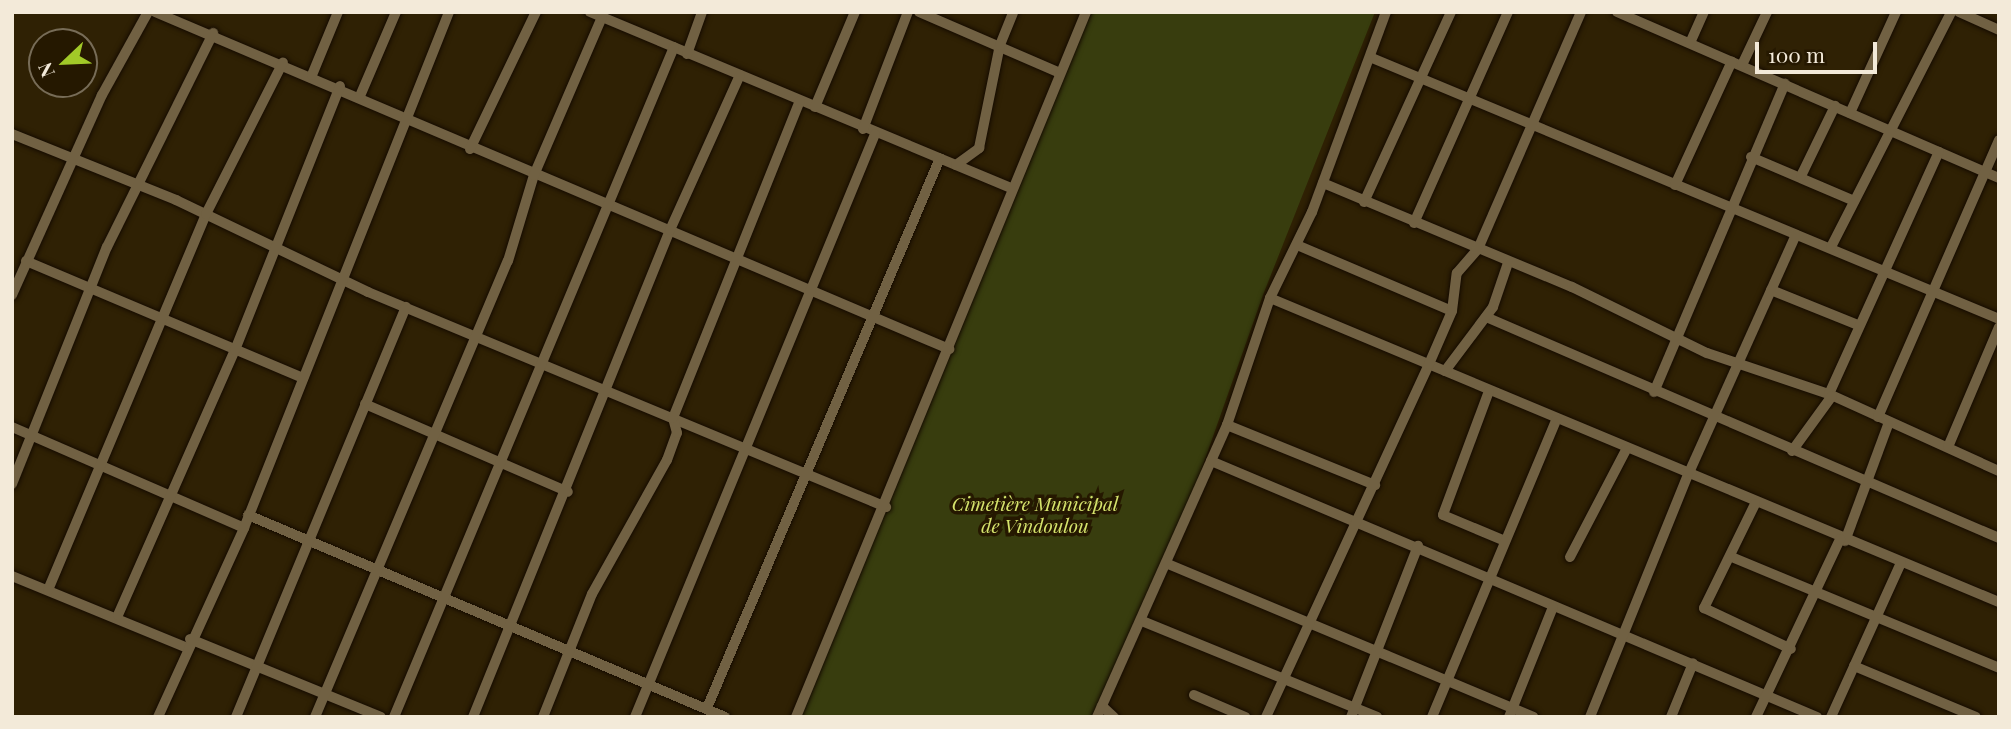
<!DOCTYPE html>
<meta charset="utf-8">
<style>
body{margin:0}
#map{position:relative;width:2011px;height:729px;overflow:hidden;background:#2f2104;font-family:"Playfair Display",serif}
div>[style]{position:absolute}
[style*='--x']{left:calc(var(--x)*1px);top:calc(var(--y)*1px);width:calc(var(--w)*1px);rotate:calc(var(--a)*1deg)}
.green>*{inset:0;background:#383d0e}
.roads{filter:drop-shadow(0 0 2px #150b00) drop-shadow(0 0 2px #150b00)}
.minor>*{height:10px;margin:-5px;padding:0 5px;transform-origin:5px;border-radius:5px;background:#716143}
span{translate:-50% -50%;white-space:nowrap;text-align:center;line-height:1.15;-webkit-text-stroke:7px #251800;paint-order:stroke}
.park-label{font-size:19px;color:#d6e46c;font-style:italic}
.frame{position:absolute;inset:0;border:14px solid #f3ead9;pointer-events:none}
.north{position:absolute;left:28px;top:28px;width:70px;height:70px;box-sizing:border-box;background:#251800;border:2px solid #776c57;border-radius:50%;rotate:247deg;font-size:19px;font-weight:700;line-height:28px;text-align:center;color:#f3ead9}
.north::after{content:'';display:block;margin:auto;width:24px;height:32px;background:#a2c928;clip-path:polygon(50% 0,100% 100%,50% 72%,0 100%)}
.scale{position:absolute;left:1755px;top:42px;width:122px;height:32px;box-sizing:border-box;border:4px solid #f3ead9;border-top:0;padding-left:9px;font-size:21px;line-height:24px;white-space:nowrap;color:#f3ead9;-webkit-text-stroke:5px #251800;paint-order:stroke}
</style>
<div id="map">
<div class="green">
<div style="clip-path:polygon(1090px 12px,1375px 12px,1263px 295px,1168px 564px,1099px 717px,797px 717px)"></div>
</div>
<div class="roads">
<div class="minor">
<div style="--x:155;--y:12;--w:863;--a:23"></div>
<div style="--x:590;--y:12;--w:456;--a:22.7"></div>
<div style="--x:919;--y:12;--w:154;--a:23.4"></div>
<div style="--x:1617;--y:12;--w:417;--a:23.5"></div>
<div style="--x:1959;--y:12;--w:44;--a:24.2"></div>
<div style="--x:1690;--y:43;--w:34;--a:-66"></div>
<div style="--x:687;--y:54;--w:45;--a:-70.3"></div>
<div style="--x:1372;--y:58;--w:679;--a:22.6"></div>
<div style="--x:1742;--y:65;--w:59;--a:-64.7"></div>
<div style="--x:312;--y:75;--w:68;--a:-67.6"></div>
<div style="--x:360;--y:96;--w:91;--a:-66.8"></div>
<div style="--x:815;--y:107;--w:103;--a:-67.2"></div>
<div style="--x:1850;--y:113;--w:111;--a:-65.5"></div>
<div style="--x:863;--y:129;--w:125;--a:-69"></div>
<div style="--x:12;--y:134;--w:177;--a:21.9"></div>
<div style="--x:176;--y:200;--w:213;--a:25.6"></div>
<div style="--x:368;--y:292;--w:561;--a:22.54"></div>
<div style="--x:470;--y:149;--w:152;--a:-64.3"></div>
<div style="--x:1751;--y:157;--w:112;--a:23.1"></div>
<div style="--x:956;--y:165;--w:29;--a:-36"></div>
<div style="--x:979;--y:148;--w:105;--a:-78.5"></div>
<div style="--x:1000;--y:45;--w:35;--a:-68"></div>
<div style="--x:1801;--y:176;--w:78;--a:-64.1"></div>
<div style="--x:1323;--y:183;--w:270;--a:22.7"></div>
<div style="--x:1572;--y:287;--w:150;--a:26.1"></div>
<div style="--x:1707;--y:353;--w:129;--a:18.6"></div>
<div style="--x:1829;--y:394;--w:187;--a:24.4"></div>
<div style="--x:1675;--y:185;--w:136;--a:-65.3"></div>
<div style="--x:1364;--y:202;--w:209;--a:-65.4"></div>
<div style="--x:1414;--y:223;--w:231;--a:-66"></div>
<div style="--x:1297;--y:245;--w:168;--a:23.1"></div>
<div style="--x:1831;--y:247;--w:264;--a:-62.9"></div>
<div style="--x:26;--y:261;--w:301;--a:22.9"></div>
<div style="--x:1771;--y:290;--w:94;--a:21.9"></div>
<div style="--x:12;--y:295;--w:219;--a:-65.8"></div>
<div style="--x:102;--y:95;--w:95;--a:-61"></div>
<div style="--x:1270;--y:298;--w:790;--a:22.64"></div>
<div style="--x:1486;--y:317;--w:559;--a:23.31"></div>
<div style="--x:1445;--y:371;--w:80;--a:-53.1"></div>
<div style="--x:1493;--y:307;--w:46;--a:-71.2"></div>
<div style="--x:1489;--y:391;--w:132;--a:110.4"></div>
<div style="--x:1443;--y:515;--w:67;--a:22.8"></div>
<div style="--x:1654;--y:392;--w:335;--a:-67"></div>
<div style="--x:1829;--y:394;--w:266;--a:-65.6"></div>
<div style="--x:365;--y:404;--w:221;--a:23.4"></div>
<div style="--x:1878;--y:417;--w:302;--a:-66.4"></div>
<div style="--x:1227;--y:425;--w:160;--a:22.1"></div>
<div style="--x:12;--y:427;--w:253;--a:23.5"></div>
<div style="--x:1948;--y:447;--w:130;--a:-67"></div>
<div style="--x:1792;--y:451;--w:68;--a:-54"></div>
<div style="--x:1211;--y:461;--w:658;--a:22.9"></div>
<div style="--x:12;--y:484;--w:255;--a:-68.2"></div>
<div style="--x:107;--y:247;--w:239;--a:-63.6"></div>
<div style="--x:1755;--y:504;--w:116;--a:116.1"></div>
<div style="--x:1704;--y:608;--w:96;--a:25.2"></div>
<div style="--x:248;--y:515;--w:518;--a:22.95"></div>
<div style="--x:1845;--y:541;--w:127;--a:-69.7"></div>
<div style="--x:1570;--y:557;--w:121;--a:-62.4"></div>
<div style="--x:1734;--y:558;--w:287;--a:22.5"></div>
<div style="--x:1168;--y:564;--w:396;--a:22.7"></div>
<div style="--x:12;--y:576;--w:187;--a:22.3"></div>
<div style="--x:48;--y:590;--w:408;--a:-67.2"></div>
<div style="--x:206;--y:214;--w:170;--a:-63.1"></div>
<div style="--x:118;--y:615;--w:290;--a:-66.2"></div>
<div style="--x:235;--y:350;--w:284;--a:-68.3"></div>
<div style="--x:1142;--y:621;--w:254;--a:22.2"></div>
<div style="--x:190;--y:639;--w:206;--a:22.2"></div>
<div style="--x:1854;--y:666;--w:132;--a:22.7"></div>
<div style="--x:1194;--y:695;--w:56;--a:23.3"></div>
<div style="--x:1102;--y:706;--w:16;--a:43"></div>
<div style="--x:707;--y:708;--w:597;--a:-67.04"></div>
<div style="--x:158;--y:717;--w:208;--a:-65.5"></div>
<div style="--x:244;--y:528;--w:555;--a:-68.33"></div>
<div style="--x:236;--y:717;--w:444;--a:-67.5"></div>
<div style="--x:315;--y:717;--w:495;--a:-67.1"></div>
<div style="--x:508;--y:261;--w:90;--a:-73.2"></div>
<div style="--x:534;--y:175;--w:172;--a:-66.7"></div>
<div style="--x:394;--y:717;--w:726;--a:-67.32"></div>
<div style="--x:473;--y:717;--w:525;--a:-67.98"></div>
<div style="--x:670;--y:230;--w:170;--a:-65.7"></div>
<div style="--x:543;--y:717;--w:132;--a:-68.3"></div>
<div style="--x:592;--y:594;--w:154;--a:-60.8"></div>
<div style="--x:667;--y:460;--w:29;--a:-70"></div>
<div style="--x:677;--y:433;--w:16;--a:-105"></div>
<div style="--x:673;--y:418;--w:341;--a:-68.2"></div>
<div style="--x:635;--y:717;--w:630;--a:-67.62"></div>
<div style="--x:796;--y:717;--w:762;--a:-67.64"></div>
<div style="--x:1097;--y:717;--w:320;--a:-66"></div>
<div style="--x:1227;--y:425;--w:134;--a:-71.3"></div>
<div style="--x:1270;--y:298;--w:96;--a:-64"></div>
<div style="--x:1312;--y:212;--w:213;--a:-69.7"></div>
<div style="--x:1266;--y:717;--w:389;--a:-65.2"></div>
<div style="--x:1429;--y:364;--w:58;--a:-66.5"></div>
<div style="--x:1452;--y:311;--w:38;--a:-83"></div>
<div style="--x:1457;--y:273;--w:32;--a:-49"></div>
<div style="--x:1478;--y:249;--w:258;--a:-66.5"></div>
<div style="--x:1351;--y:717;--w:184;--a:-68.6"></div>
<div style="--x:1432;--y:717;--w:322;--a:-67.3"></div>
<div style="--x:1509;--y:717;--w:118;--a:-68.2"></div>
<div style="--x:1590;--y:717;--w:261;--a:-68"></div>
<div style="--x:1688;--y:475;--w:263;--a:-65.8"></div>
<div style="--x:1671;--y:717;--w:58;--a:-67.8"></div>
<div style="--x:1756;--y:717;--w:197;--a:-64.7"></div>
<div style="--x:1831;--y:717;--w:169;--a:-65.6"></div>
</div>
</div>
<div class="park-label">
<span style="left:1035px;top:515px">Cimetière Municipal<br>de Vindoulou</span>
</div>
<div class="frame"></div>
<div class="north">N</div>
<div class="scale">100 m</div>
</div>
